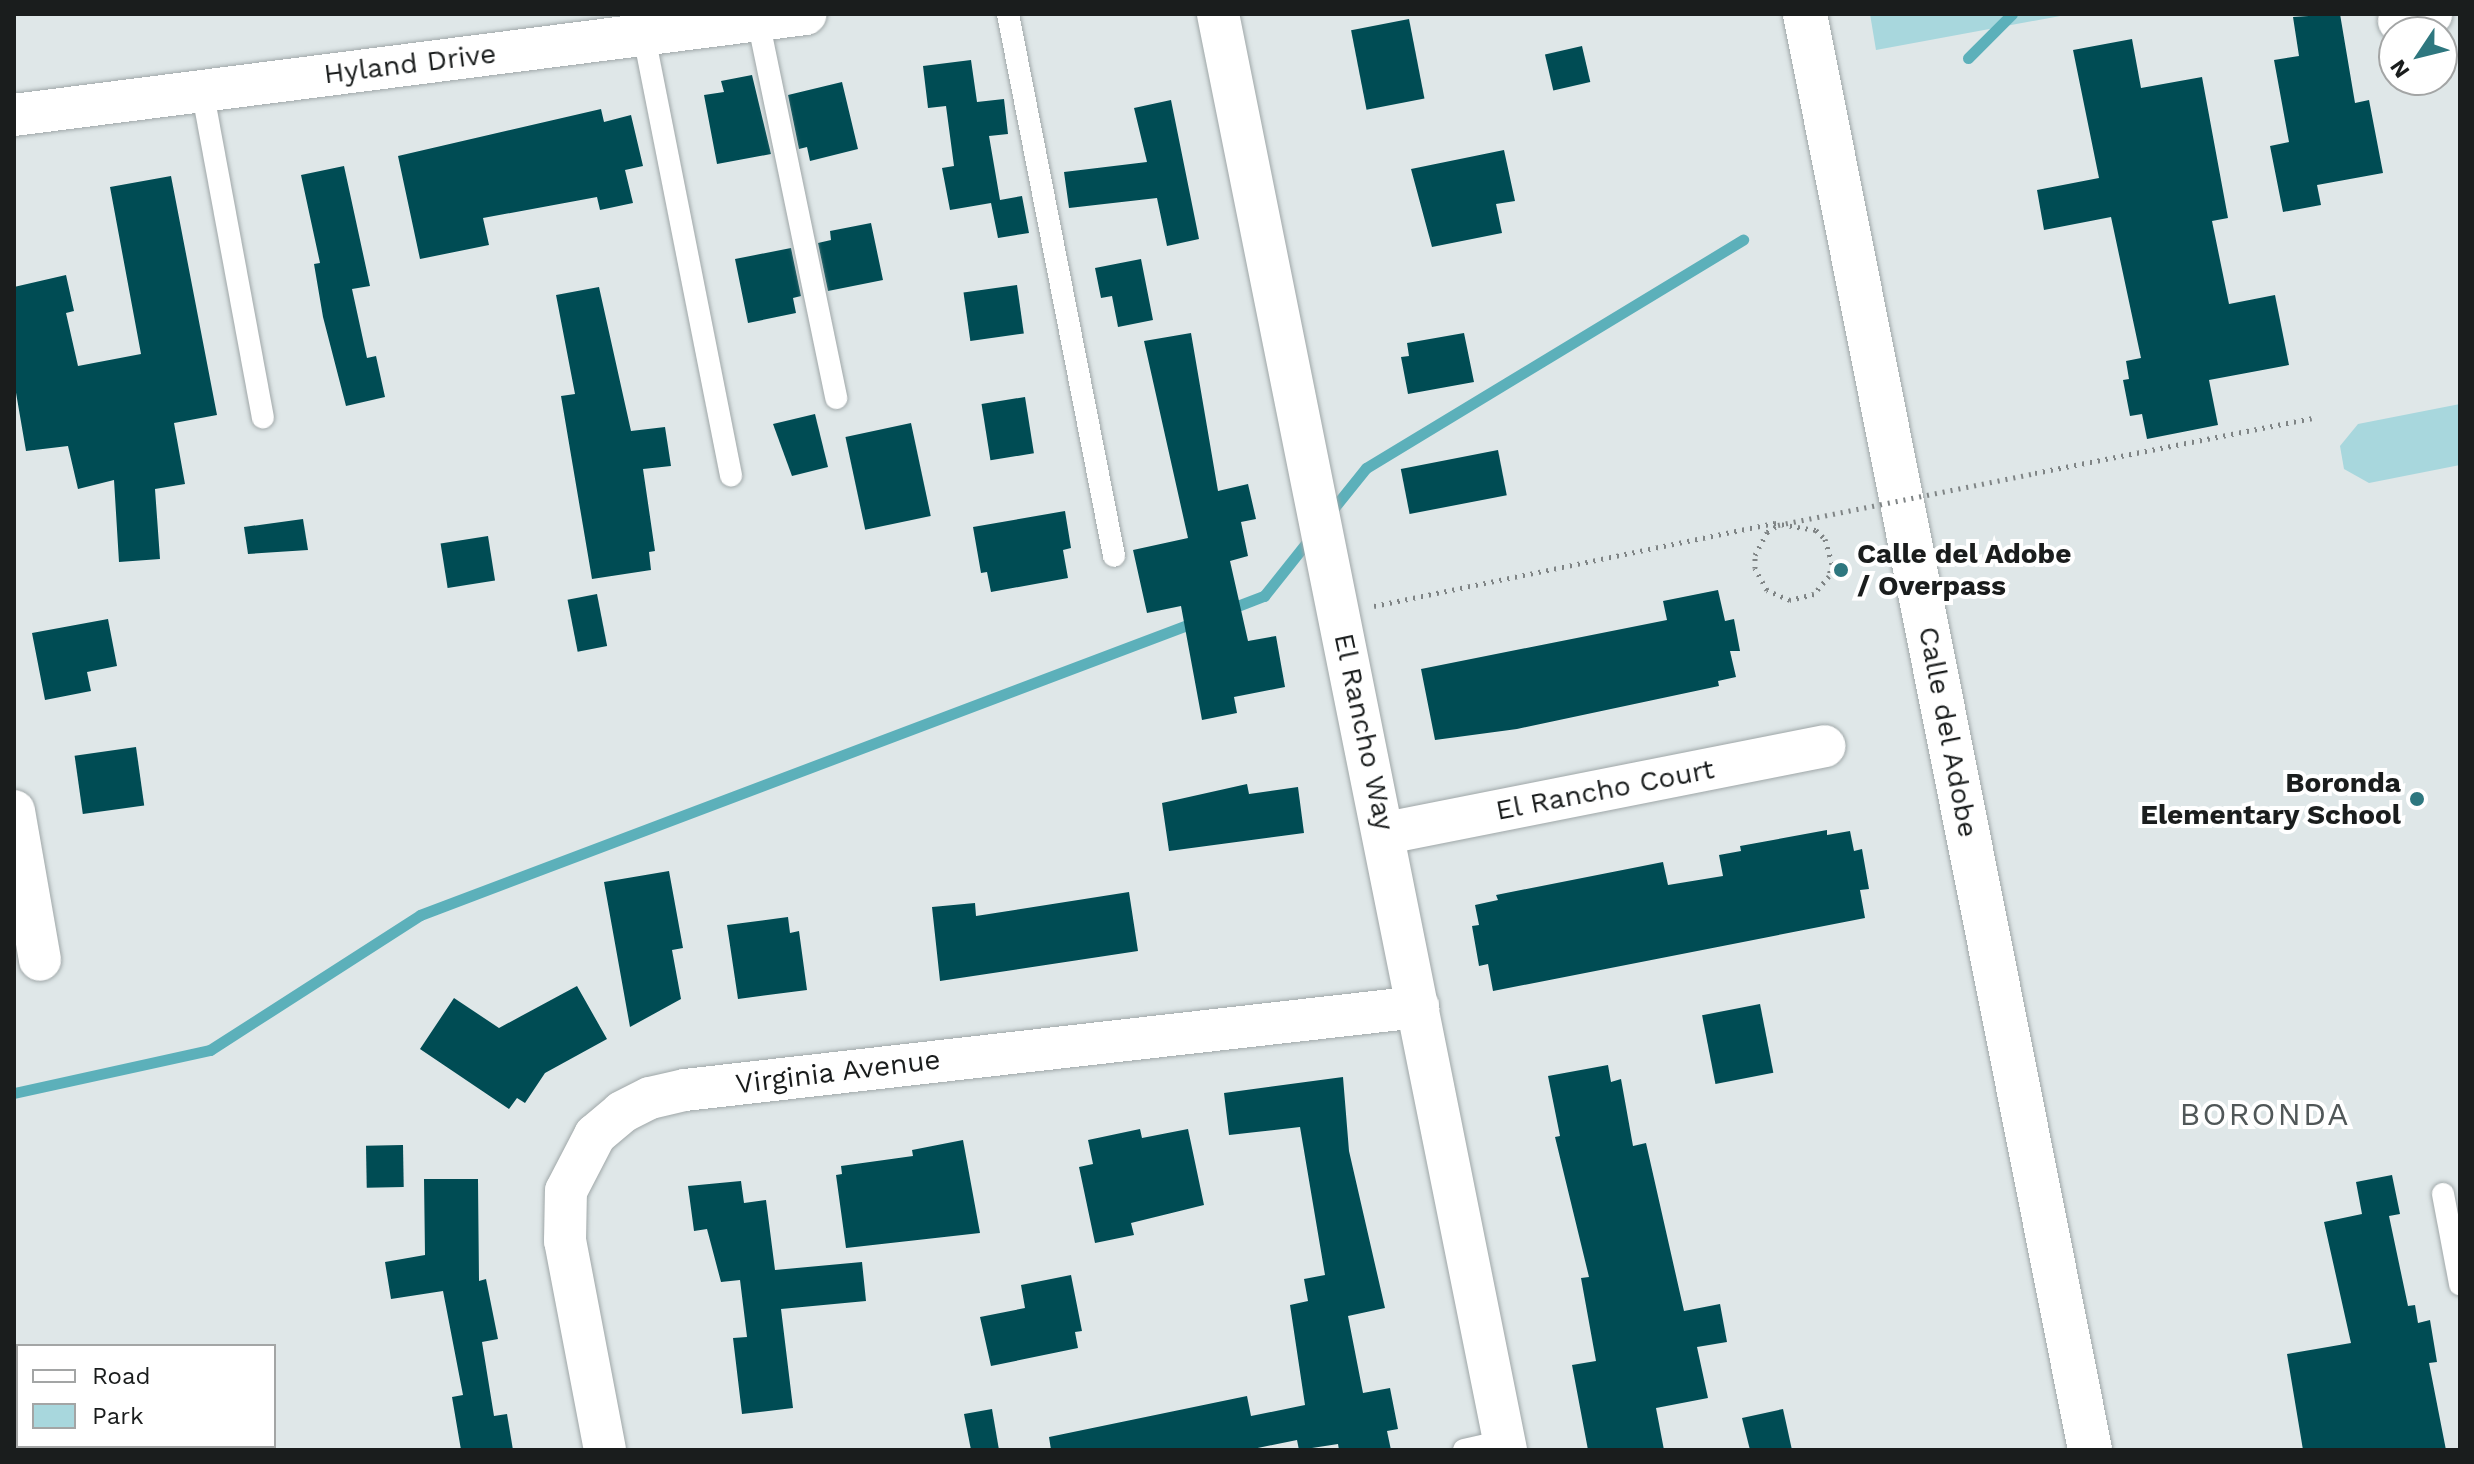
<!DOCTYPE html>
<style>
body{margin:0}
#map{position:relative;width:2474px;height:1464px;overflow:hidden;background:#dfe7e8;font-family:"Work Sans",sans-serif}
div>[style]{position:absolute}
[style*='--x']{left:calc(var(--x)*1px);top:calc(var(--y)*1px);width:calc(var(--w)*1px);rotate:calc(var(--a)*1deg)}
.green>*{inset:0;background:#a8d7dd}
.stream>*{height:11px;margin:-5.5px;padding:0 5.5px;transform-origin:5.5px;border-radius:5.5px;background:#5cb0ba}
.building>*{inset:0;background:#004c54;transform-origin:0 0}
.path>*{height:5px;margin-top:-2.5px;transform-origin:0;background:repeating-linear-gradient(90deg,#7f8485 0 2px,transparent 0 8px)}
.roads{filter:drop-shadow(0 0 2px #9fa7a8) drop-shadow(0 0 2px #9fa7a8)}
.service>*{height:22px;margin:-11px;padding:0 11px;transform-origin:11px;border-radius:11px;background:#fff}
.minor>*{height:42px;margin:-21px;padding:0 21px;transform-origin:21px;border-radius:21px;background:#fff}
.tertiary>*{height:44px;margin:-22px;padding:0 22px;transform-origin:22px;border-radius:22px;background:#fff}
.path-bridge>*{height:5px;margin-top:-2.5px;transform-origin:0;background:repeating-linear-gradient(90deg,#7f8485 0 2px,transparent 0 8px)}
.dots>*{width:22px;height:22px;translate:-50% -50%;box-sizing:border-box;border:4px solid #fff;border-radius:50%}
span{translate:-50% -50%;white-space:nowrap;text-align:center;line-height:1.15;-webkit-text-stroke:8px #fff;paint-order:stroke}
.street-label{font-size:28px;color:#1a1d1d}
.poi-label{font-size:28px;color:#1a1d1d;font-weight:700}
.left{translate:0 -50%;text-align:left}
.right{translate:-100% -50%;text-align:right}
.quarter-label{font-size:32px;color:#505758;letter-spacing:2px}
.frame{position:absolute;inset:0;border:16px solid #1a1d1d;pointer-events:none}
.legend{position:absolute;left:16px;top:1344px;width:260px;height:104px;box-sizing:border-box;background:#fff;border:2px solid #a3a5a5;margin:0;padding:10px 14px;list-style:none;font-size:24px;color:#1a1d1d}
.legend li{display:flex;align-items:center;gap:16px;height:40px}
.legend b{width:40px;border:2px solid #a3a5a5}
.north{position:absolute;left:2378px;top:16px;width:80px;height:80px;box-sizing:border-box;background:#fff;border:2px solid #a3a5a5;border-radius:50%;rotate:235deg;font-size:22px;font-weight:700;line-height:32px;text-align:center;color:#1a1d1d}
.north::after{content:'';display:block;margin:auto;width:28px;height:36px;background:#2e777f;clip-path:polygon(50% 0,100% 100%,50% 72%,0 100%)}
</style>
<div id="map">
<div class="green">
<div style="clip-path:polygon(1870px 14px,2071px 14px,1876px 50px)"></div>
<div style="clip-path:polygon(2460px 404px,2460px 465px,2369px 483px,2344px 469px,2340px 446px,2358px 424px)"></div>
</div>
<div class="stream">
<div style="--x:1968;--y:58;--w:62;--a:-45"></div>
<div style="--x:1329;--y:514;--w:59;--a:-51.2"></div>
<div style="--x:1366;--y:468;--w:441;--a:-31.2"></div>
<div style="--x:1227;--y:610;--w:40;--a:-21"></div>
<div style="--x:1264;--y:596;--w:75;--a:-51.5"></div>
<div style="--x:14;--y:1093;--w:201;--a:-12.4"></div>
<div style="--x:210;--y:1050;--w:250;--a:-32.7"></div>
<div style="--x:420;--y:915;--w:829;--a:-20.71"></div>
</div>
<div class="building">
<div style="clip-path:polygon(2340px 14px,2355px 103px,2369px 100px,2383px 173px,2317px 185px,2321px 205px,2283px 212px,2270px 146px,2289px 142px,2274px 60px,2299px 56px,2293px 17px)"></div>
<div style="left:1409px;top:19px;width:81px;height:59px;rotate:79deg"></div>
<div style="clip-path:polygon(2132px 39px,2141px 88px,2202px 77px,2228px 218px,2212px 221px,2229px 304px,2275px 295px,2289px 365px,2209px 380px,2218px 425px,2147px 439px,2142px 414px,2130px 416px,2123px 380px,2129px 379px,2126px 361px,2141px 358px,2111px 217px,2044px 230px,2037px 190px,2099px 178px,2073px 50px)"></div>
<div style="left:1582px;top:46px;width:37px;height:38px;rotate:77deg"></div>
<div style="clip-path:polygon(971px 60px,977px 102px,1004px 99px,1008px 134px,989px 136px,1000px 200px,1022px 196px,1029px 233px,998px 238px,991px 203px,950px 210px,942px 168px,954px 166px,946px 106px,928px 108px,923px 66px)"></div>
<div style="clip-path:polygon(752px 75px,771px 154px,717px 164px,704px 95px,724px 92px,721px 81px)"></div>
<div style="clip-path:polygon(842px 82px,858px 149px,810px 161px,807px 147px,799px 149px,788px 95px)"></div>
<div style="clip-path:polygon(1171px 100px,1199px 239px,1167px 246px,1157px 198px,1069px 208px,1064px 172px,1147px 162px,1134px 108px)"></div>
<div style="clip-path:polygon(601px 109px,604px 122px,631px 115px,643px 166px,625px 170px,633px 203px,600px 210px,597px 197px,483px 218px,489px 245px,420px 259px,398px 156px)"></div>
<div style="clip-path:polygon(1504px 150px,1515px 201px,1496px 204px,1502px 233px,1432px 247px,1411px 169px)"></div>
<div style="clip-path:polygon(344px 166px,370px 286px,352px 289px,367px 358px,376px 356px,385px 397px,346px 406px,323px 317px,314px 264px,320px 263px,301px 175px)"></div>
<div style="clip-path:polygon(171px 176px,217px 415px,174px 423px,185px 484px,155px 489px,160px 559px,119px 562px,114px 480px,78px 489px,68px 446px,26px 451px,14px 381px,14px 287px,66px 275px,74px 311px,66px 313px,78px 366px,141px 354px,110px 187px)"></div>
<div style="clip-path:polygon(871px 223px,883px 280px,828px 291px,818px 243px,831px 240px,830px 231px)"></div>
<div style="clip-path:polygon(791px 248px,801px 296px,793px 298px,796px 313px,748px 323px,735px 259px)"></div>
<div style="clip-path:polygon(1141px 259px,1153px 320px,1118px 327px,1112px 296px,1101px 298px,1095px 268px)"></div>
<div style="left:1017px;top:285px;width:49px;height:54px;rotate:82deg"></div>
<div style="clip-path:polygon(599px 287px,631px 431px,665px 427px,671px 466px,643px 469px,655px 551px,649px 552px,651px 570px,592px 579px,561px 396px,575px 394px,556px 295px)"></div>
<div style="clip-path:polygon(1191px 333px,1218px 491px,1248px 484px,1256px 519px,1241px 522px,1248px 556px,1230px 561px,1248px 641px,1276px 636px,1285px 687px,1234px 697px,1237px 713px,1202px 720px,1181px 606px,1147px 613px,1133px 550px,1188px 538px,1144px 341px)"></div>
<div style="clip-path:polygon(1464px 333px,1474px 382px,1408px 394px,1401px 357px,1409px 356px,1407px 343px)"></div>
<div style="left:1025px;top:397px;width:57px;height:44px;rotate:81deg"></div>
<div style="clip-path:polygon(815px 414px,828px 467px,792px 476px,773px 424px)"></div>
<div style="left:911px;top:423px;width:95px;height:67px;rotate:78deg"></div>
<div style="left:1498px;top:450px;width:46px;height:99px;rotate:79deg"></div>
<div style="clip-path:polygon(1065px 511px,1071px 548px,1063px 550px,1068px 578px,991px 592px,987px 572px,981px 573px,973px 527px)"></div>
<div style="clip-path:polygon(303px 519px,308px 550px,248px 554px,244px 527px)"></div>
<div style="left:488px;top:536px;width:45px;height:48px;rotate:81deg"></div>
<div style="clip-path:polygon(1718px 590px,1725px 621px,1734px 619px,1740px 651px,1730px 651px,1736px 677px,1718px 681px,1719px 686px,1517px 729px,1435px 740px,1421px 669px,1667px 620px,1663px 601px)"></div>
<div style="left:597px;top:594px;width:53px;height:30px;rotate:79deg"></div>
<div style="clip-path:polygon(108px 619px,117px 666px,87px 672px,91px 691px,45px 700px,32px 633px)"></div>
<div style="left:136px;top:747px;width:59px;height:62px;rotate:82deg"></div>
<div style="clip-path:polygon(1247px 784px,1249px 794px,1298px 787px,1304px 833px,1169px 851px,1162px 803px)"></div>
<div style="clip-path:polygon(1827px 830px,1827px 835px,1850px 831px,1854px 851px,1862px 849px,1869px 889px,1860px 890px,1865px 918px,1493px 991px,1488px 964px,1479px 966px,1472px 926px,1479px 925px,1475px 905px,1498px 900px,1496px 895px,1663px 862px,1668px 885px,1723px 876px,1719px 855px,1741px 851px,1740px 846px)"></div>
<div style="clip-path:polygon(669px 871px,683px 948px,672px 950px,681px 999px,630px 1027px,604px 882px)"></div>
<div style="clip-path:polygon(1129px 892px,1138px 951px,940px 981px,932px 907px,975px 903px,976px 916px)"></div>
<div style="clip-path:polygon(788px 917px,790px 933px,799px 931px,807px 990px,738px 999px,727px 925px)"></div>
<div style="clip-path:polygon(577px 986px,607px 1039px,545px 1073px,525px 1103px,517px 1098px,509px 1109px,420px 1049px,454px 998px,499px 1028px)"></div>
<div style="left:1760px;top:1004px;width:70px;height:59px;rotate:79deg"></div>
<div style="clip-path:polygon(1608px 1065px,1611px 1082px,1621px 1079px,1633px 1146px,1646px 1143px,1684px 1311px,1720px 1304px,1727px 1342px,1697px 1347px,1708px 1398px,1656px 1408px,1664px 1450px,1588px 1450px,1572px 1365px,1596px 1361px,1581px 1278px,1589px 1277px,1555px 1137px,1560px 1136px,1548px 1076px)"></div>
<div style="clip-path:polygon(1343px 1077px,1349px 1151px,1385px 1308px,1348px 1316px,1363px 1393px,1390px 1388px,1398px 1429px,1387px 1431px,1391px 1450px,1339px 1450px,1338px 1444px,1299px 1450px,1297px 1440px,1248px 1450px,1051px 1450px,1049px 1437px,1247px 1396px,1251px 1416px,1305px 1405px,1290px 1305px,1308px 1301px,1304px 1279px,1325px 1275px,1300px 1127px,1229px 1135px,1224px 1093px)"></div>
<div style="clip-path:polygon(1140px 1129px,1142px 1138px,1188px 1129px,1204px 1205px,1131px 1223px,1134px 1235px,1095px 1243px,1079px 1167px,1093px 1164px,1088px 1140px)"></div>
<div style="clip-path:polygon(963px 1140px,980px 1233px,846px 1248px,836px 1175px,842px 1174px,841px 1166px,913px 1156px,912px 1150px)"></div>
<div style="left:403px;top:1145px;width:42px;height:37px;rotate:89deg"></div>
<div style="clip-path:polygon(2392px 1175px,2400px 1214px,2389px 1216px,2408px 1306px,2415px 1305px,2418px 1323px,2430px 1320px,2437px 1362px,2429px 1363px,2446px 1450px,2303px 1450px,2287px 1354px,2351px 1343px,2324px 1222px,2362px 1214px,2356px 1182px)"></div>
<div style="clip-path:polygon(424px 1179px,478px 1179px,479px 1281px,486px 1279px,498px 1339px,482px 1342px,494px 1416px,507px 1414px,513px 1450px,461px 1450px,452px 1397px,463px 1395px,443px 1291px,391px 1299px,385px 1262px,425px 1255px)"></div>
<div style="clip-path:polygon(741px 1181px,744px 1203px,766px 1200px,775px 1270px,862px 1262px,866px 1301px,781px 1309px,793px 1408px,742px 1414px,733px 1338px,747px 1337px,740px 1280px,721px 1282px,707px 1229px,694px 1231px,688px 1186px)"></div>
<div style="clip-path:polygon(1071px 1275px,1082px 1331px,1075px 1332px,1078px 1348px,991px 1366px,980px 1317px,1025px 1308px,1021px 1285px)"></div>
<div style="clip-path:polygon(992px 1409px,999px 1450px,971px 1450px,964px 1414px)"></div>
<div style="clip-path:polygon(1783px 1409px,1792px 1450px,1750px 1450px,1742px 1418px)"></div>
</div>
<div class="path">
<div style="--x:2035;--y:473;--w:282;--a:-11.2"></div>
<div style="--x:1374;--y:606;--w:409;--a:-11.7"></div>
<div style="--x:1774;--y:523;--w:43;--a:9.5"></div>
<div style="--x:1816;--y:530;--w:13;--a:45"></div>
<div style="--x:1825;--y:539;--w:25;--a:74"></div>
</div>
<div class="roads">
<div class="service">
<div style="--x:1008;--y:14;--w:552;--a:78.93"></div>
<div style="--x:758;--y:20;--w:386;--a:78.3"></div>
<div style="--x:644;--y:36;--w:448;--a:78.8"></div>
<div style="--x:202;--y:89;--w:334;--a:79.5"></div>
<div style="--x:2443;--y:1194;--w:92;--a:79.3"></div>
<div style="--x:1464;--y:1450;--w:41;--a:-12.7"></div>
</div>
<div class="minor">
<div style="--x:1218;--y:14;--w:1465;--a:78.66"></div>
<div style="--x:2399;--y:21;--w:33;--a:-12"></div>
<div style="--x:14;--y:115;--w:798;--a:-7.27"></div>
<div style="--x:14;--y:811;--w:151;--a:80.1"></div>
<div style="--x:1386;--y:833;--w:447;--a:-11.2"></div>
<div style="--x:605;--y:1450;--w:213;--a:-100.8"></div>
<div style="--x:565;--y:1241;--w:50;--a:-88.9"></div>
<div style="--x:566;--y:1191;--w:63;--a:-62.6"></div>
<div style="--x:595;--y:1135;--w:35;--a:-40"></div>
<div style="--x:622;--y:1112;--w:31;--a:-27"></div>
<div style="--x:650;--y:1098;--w:36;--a:-13"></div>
<div style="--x:685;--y:1090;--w:738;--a:-6.46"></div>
</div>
<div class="tertiary">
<div style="--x:1805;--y:14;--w:1464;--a:78.77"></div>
</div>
</div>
<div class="path-bridge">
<div style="--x:1832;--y:563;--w:13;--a:103"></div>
<div style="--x:1829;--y:576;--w:23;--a:130"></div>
<div style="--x:1814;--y:594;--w:25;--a:166"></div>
<div style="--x:1790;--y:600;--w:25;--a:-157"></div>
<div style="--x:1767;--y:590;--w:25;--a:-119"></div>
<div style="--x:1755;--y:568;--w:13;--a:-90"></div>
<div style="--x:1755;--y:555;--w:26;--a:-62"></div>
<div style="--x:1767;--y:532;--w:13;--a:-32"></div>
<div style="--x:1778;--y:525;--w:262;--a:-11.4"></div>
</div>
<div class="dots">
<div style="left:1841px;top:570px;background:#2e777f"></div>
<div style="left:2417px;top:799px;background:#2e777f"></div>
</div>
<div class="street-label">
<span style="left:410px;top:64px;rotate:-7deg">Hyland Drive</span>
<span style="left:1364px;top:732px;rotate:78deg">El Rancho Way</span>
<span style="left:1948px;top:732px;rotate:79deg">Calle del Adobe</span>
<span style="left:1605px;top:790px;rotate:-11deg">El Rancho Court</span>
<span style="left:838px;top:1072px;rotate:-7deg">Virginia Avenue</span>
</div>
<div class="poi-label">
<span class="left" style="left:1857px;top:570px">Calle del Adobe<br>/ Overpass</span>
<span class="right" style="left:2401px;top:799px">Boronda<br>Elementary School</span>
</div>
<div class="quarter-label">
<span style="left:2265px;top:1114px">BORONDA</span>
</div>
<div class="frame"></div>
<ul class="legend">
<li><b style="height:10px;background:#fff"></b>Road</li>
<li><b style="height:22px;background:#a8d7dd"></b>Park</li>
</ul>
<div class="north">N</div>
</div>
